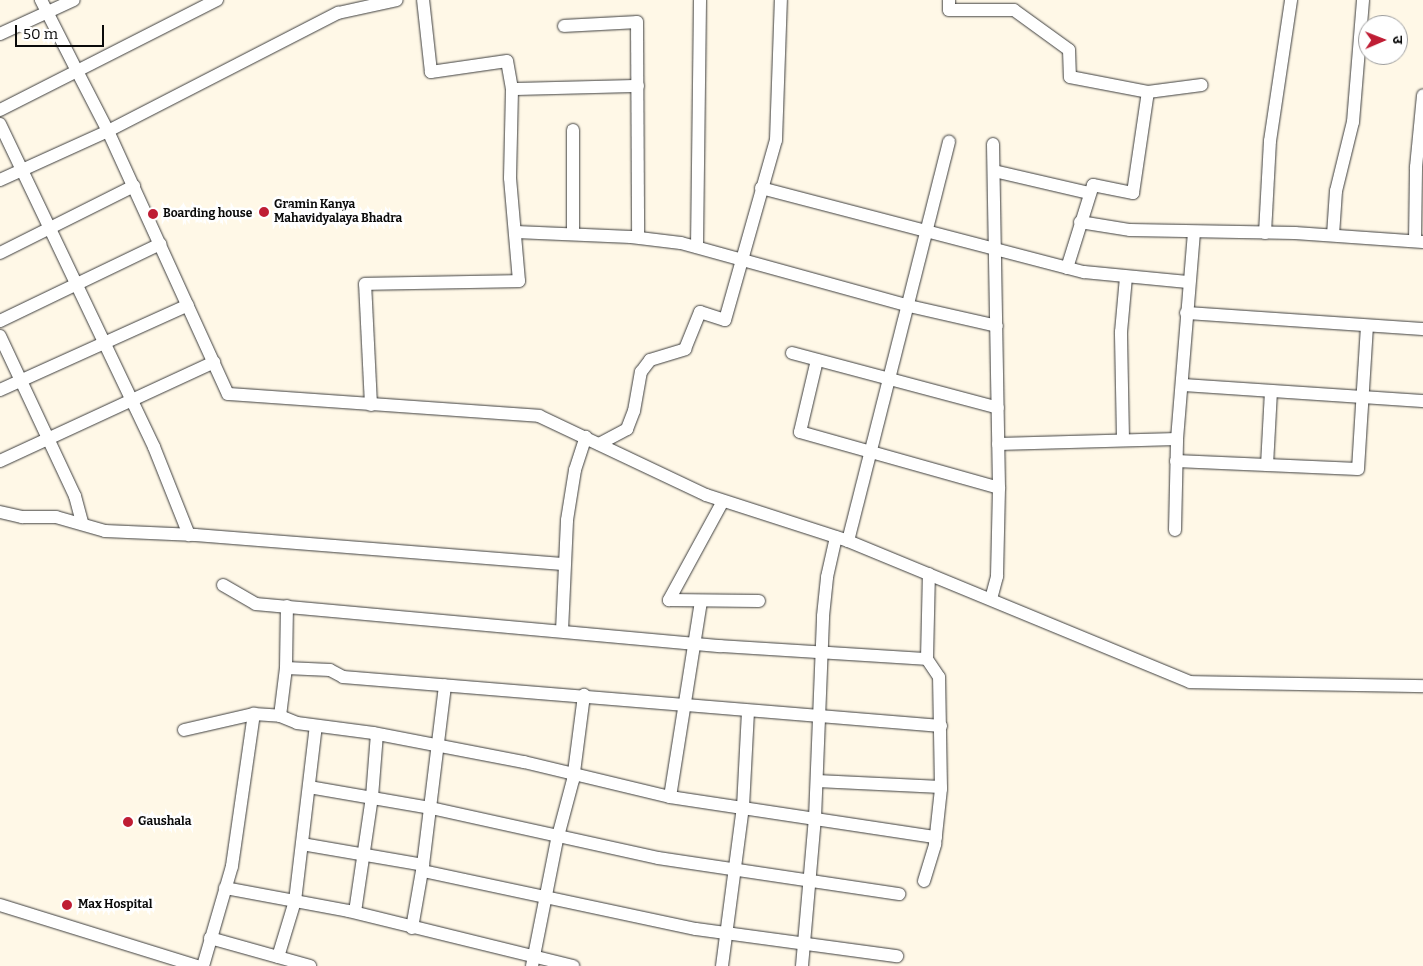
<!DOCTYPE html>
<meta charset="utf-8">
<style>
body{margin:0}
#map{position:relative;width:1423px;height:966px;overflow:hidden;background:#fff8e7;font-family:Bitter,"Noto Sans Devanagari",serif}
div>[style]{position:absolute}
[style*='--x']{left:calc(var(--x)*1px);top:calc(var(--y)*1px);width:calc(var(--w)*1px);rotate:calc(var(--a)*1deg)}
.roads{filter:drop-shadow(0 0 1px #3d3d3d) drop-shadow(0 0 1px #3d3d3d)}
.street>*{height:12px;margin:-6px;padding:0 6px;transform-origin:6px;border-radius:6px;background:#fff}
.dots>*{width:14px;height:14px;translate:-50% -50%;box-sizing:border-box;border:2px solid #fff;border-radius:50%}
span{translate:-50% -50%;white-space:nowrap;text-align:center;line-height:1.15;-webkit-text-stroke:5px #fff;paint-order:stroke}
.poi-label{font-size:12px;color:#0a0a0a;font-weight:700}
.left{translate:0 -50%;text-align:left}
.north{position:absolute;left:1358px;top:15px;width:50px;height:50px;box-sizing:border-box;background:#fff;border:1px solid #9d9d9d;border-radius:50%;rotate:89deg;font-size:14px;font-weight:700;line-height:20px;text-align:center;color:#0a0a0a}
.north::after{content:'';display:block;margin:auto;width:18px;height:22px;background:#bf1d34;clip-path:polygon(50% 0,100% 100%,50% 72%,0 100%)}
.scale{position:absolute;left:15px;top:25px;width:89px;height:22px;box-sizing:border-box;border:2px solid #0a0a0a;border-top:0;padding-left:6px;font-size:15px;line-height:18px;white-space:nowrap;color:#0a0a0a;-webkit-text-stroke:4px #fff;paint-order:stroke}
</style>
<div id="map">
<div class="roads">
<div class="street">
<div style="--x:41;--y:0;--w:80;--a:63.1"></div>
<div style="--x:77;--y:71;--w:157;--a:-26.9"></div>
<div style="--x:949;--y:0;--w:10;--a:90"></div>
<div style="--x:949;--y:10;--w:65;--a:0"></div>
<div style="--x:1014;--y:10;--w:68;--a:36"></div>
<div style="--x:1069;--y:50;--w:27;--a:88"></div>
<div style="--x:1070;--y:77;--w:79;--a:10.9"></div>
<div style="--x:564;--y:26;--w:73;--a:-3.1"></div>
<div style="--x:637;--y:22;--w:215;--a:89.7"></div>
<div style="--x:0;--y:34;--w:81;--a:-24.7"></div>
<div style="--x:512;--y:89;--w:126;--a:-1.4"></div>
<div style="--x:0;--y:110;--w:86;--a:-26.9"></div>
<div style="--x:77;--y:71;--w:68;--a:62.7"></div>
<div style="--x:108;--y:131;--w:289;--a:65.5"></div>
<div style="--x:228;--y:394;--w:312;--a:4"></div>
<div style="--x:539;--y:416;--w:185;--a:25.3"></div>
<div style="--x:706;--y:495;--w:149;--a:17.9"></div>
<div style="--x:848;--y:541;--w:370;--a:22.4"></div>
<div style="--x:1190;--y:682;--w:233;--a:1"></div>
<div style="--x:0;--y:124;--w:358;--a:64.5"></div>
<div style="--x:154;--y:447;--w:95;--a:68.3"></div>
<div style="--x:573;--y:130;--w:104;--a:90"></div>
<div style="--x:994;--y:171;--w:98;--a:13"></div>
<div style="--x:0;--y:180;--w:119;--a:-24.4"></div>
<div style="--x:108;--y:131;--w:259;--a:-27.2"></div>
<div style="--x:338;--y:13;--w:60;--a:-12.4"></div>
<div style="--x:761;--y:188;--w:334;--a:14.6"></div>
<div style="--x:1084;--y:272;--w:104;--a:5.5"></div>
<div style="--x:1080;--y:222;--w:51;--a:9.1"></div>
<div style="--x:1130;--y:230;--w:165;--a:1"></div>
<div style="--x:1295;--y:233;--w:128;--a:4"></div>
<div style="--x:516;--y:232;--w:115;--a:2.5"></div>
<div style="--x:631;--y:237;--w:50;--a:6.8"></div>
<div style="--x:681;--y:243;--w:237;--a:15.4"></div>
<div style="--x:909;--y:306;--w:90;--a:12.8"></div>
<div style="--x:1265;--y:233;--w:92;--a:-86.9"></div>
<div style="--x:1270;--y:141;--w:143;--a:-81.5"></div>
<div style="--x:1333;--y:235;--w:44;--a:-86.1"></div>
<div style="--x:1336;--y:191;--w:71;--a:-76.2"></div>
<div style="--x:1353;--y:122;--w:122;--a:-85.3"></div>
<div style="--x:1415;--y:241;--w:74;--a:-89.2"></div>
<div style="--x:1416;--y:167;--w:72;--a:-84.4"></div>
<div style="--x:697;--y:247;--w:247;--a:-89.3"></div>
<div style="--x:0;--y:253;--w:150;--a:-26.6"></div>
<div style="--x:1067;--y:268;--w:87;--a:-72.6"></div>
<div style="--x:1093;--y:185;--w:41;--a:11.3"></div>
<div style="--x:1133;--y:193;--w:102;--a:-81.6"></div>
<div style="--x:1148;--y:92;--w:54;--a:-7.4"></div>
<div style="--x:1186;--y:313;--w:238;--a:3.9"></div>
<div style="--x:0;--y:321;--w:178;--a:-25.7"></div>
<div style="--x:0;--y:336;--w:177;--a:64.9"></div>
<div style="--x:75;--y:496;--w:27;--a:75"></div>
<div style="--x:792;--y:353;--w:213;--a:14.9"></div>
<div style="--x:817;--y:360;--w:74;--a:103.3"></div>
<div style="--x:800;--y:432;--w:207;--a:15.7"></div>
<div style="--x:1182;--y:385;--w:242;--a:3.8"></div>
<div style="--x:0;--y:390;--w:206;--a:-24.3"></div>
<div style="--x:371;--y:405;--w:121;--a:-92.8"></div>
<div style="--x:365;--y:284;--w:154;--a:-1.1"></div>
<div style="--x:519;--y:281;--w:103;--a:-95"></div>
<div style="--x:510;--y:178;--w:89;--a:-88.7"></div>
<div style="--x:512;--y:89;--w:28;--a:-100"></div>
<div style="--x:507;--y:61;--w:77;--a:171.8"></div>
<div style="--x:431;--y:72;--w:72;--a:-96.3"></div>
<div style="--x:1123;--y:439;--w:107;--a:-91.1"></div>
<div style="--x:1121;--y:332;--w:55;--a:-84.8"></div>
<div style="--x:599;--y:444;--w:32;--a:-28"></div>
<div style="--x:627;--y:429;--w:19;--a:-69"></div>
<div style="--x:634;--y:411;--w:40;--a:-80"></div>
<div style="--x:641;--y:372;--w:15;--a:-53"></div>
<div style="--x:650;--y:360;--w:37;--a:-17"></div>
<div style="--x:685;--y:349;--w:40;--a:-68"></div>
<div style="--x:700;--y:312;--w:26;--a:18"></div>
<div style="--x:725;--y:320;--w:187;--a:-74.2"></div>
<div style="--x:776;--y:140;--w:140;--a:-88"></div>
<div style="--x:998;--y:444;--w:179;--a:-1.6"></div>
<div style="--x:0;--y:461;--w:236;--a:-24.8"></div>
<div style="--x:1176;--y:461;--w:182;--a:2.5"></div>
<div style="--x:1358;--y:469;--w:143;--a:-86.4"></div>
<div style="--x:1267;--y:465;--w:74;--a:-86.9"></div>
<div style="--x:723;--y:501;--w:113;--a:118.6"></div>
<div style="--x:669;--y:600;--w:90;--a:0.6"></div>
<div style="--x:0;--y:512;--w:23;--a:13"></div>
<div style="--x:22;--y:517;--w:34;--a:0"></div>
<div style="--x:56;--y:517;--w:51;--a:15.9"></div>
<div style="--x:105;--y:531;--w:90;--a:2.5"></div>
<div style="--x:195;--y:535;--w:369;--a:4.5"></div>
<div style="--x:1175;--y:530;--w:91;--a:-88.7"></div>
<div style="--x:1177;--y:439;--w:207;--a:-85.3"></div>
<div style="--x:848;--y:541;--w:412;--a:-75.8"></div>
<div style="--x:223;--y:585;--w:38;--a:30"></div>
<div style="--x:256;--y:604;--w:466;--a:5.2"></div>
<div style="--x:720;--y:646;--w:207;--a:3.6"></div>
<div style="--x:991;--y:599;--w:24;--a:-75"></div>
<div style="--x:997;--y:576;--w:88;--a:-88.7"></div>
<div style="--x:999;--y:488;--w:344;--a:-91"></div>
<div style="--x:562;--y:631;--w:111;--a:-87.4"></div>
<div style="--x:567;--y:520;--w:51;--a:-80.9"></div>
<div style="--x:575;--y:470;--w:35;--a:-72"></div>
<div style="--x:286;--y:668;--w:44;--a:2.6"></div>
<div style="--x:330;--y:670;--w:15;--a:28"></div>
<div style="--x:343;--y:677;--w:600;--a:4.68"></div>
<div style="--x:280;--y:716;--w:48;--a:-82.9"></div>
<div style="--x:286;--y:668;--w:62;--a:-89.1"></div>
<div style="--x:184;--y:730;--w:72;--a:-12.9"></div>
<div style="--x:254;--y:714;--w:26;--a:4"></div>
<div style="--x:280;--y:716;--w:18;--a:22"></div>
<div style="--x:297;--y:723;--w:77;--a:7.5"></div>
<div style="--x:373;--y:733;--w:154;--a:10.9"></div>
<div style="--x:524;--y:762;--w:150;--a:13.5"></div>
<div style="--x:670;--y:797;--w:269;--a:8.6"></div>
<div style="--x:817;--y:781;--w:124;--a:2.8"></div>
<div style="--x:309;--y:787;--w:124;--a:9.8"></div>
<div style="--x:431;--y:808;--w:232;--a:12.4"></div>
<div style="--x:658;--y:858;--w:244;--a:8.5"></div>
<div style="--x:670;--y:797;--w:198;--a:-81"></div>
<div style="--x:302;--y:844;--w:123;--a:9.8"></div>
<div style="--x:423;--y:871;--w:279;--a:12"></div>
<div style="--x:696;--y:929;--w:203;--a:7.7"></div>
<div style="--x:924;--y:881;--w:39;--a:-73"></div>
<div style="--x:935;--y:844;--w:55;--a:-83.8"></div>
<div style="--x:941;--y:789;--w:112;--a:-91"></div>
<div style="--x:939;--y:677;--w:22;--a:-124"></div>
<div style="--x:927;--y:659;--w:85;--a:-88.7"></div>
<div style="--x:225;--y:888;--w:126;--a:10.5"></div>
<div style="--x:349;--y:911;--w:231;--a:13.8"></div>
<div style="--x:0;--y:905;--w:206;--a:17.2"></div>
<div style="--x:355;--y:912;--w:116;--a:-81.6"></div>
<div style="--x:372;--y:797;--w:63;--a:-85.5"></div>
<div style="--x:412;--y:928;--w:64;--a:-80.1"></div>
<div style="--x:423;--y:865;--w:181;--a:-83"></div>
<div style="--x:210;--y:938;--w:104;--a:15.6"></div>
<div style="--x:278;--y:957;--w:59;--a:-73.1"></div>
<div style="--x:295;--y:901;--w:176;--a:-83.2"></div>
<div style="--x:203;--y:966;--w:104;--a:-73.8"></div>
<div style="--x:232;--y:866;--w:154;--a:-81.8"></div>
<div style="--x:532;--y:966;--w:128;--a:-78.8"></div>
<div style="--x:557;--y:840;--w:62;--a:-75.1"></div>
<div style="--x:573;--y:780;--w:86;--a:-82.6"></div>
<div style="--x:722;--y:966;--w:160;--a:-82.5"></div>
<div style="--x:743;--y:807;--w:95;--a:-87"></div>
<div style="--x:802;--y:966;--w:149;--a:-85"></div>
<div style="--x:815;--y:818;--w:202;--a:-87.7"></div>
<div style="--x:823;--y:616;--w:39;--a:-84"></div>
<div style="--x:827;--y:577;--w:41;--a:-77.3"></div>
</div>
</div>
<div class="dots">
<div style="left:264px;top:212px;background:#bf1d34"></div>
<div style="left:153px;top:214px;background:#bf1d34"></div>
<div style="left:128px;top:822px;background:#bf1d34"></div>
<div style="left:67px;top:905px;background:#bf1d34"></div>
</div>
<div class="poi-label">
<span class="left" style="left:274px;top:212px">Gramin Kanya<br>Mahavidyalaya Bhadra</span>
<span class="left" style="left:163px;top:214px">Boarding house</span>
<span class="left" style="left:138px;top:822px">Gaushala</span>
<span class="left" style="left:78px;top:905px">Max Hospital</span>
</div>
<div class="north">उ</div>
<div class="scale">50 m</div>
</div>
